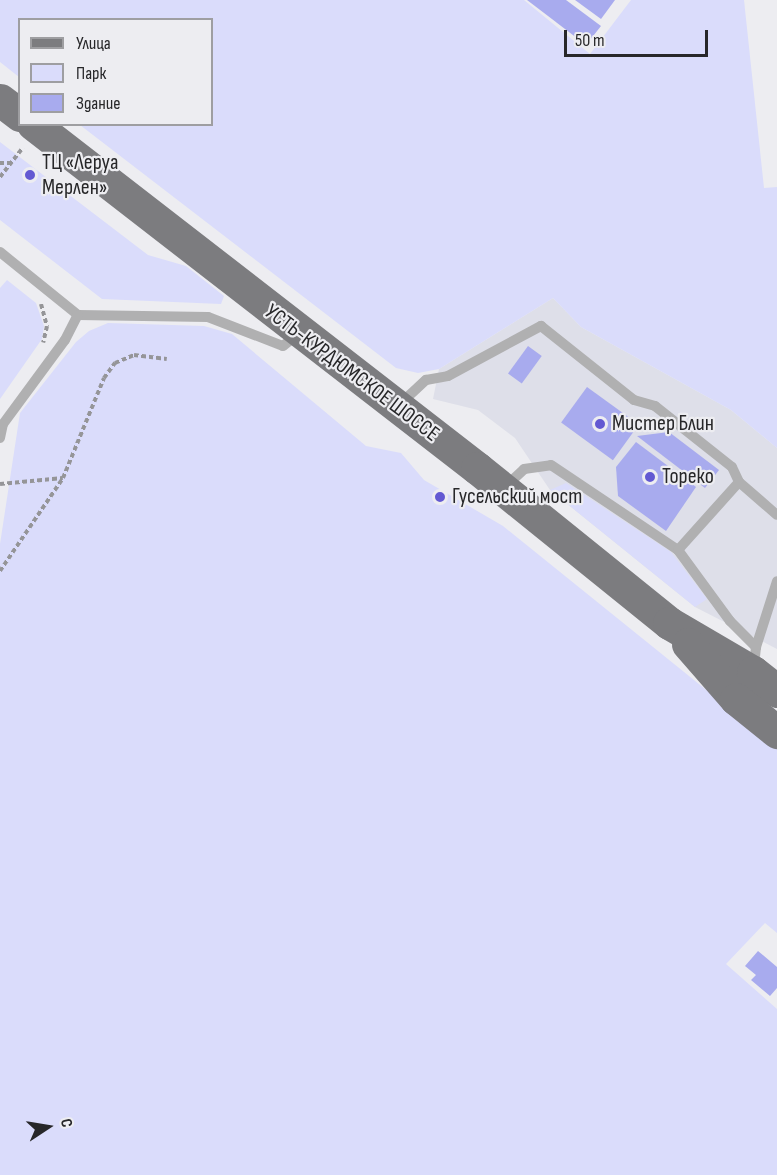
<!DOCTYPE html>
<meta charset="utf-8">
<style>
body{margin:0}
#map{position:relative;width:777px;height:1175px;overflow:hidden;background:#ededf1;font-family:"Sofia Sans Condensed",sans-serif}
div>[style]{position:absolute}
[style*='--x']{left:calc(var(--x)*1px);top:calc(var(--y)*1px);width:calc(var(--w)*1px);rotate:calc(var(--a)*1deg)}
.built>*{inset:0;background:#dedfe9}
.green>*{inset:0;background:#dadcfb}
.building>*{inset:0;background:#a8abee;transform-origin:0 0}
.path>*{height:4px;margin-top:-2px;transform-origin:0;background:repeating-linear-gradient(90deg,#959598 0 4.5px,transparent 0 7.5px)}
.lane>*{height:10px;margin:-5px;padding:0 5px;transform-origin:5px;border-radius:5px;background:#b0b0b1}
.primary>*{height:33px;margin:-16.5px;padding:0 16.5px;transform-origin:16.5px;border-radius:16.5px;background:#7c7c7f}
.dots>*{width:16px;height:16px;translate:-50% -50%;box-sizing:border-box;border:3px solid #ededf1;border-radius:50%}
span{translate:-50% -50%;white-space:nowrap;text-align:center;line-height:1.15;-webkit-text-stroke:4.5px #ededf1;paint-order:stroke}
.poi-label{font-size:22px;color:#272729}
.left{translate:0 -50%;text-align:left}
.street-label{font-size:22px;color:#272729}
.legend{position:absolute;left:18px;top:18px;width:195px;height:108px;box-sizing:border-box;background:#ededf1;border:2px solid #9e9ea1;margin:0;padding:8px 10px;list-style:none;font-size:18px;color:#272729}
.legend li{display:flex;align-items:center;gap:12px;height:30px}
.legend b{width:30px;border:2px solid #9e9ea1}
.north{position:absolute;left:18px;top:1097px;width:60px;height:60px;-webkit-text-stroke:4px #ededf1;paint-order:stroke;rotate:78deg;font-size:16px;font-weight:700;line-height:24px;text-align:center;color:#272729}
.north::after{content:'';display:block;margin:auto;width:21px;height:27px;background:#272729;clip-path:polygon(50% 0,100% 100%,50% 72%,0 100%)}
.scale{position:absolute;left:564px;top:30px;width:144px;height:27px;box-sizing:border-box;border:3px solid #272729;border-top:0;padding-left:8px;font-size:18px;line-height:21px;white-space:nowrap;color:#272729;-webkit-text-stroke:4px #ededf1;paint-order:stroke}
</style>
<div id="map">
<div class="built">
<div style="clip-path:polygon(553px 298px,581px 327px,731px 410px,777px 448px,777px 649px,695px 607px,550px 490px,515px 438px,478px 410px,433px 399px,439px 369px)"></div>
</div>
<div class="green">
<div style="clip-path:polygon(0 0,524px 0,590px 54px,631px 0,744px 0,764px 188px,777px 187px,777px 448px,731px 410px,581px 327px,553px 298px,439px 369px,418px 373px,396px 368px,80px 125px,212px 124px,212px 20px,20px 20px,19px 77px,0 62px)"></div>
<div style="clip-path:polygon(0 142px,148px 255px,186px 266px,224px 296px,221px 304px,102px 299px,0 220px)"></div>
<div style="clip-path:polygon(7px 280px,36px 303px,44px 326px,42px 339px,0 399px,0 288px)"></div>
<div style="clip-path:polygon(108px 323px,204px 326px,232px 334px,366px 446px,401px 453px,424px 480px,503px 526px,777px 747px,777px 933px,765px 923px,726px 964px,777px 1009px,777px 1175px,0 1175px,0 544px,20px 413px,76px 342px,89px 331px)"></div>
<div style="clip-path:polygon(566px 483px,671px 552px,707px 599px,695px 607px,550px 490px)"></div>
</div>
<div class="building">
<div style="clip-path:polygon(527px 0,566px 0,601px 26px,586px 45px)"></div>
<div style="clip-path:polygon(575px 0,615px 0,601px 19px)"></div>
<div style="left:528px;top:346px;width:17px;height:34px;rotate:36deg"></div>
<div style="left:587px;top:387px;width:64px;height:44px;rotate:36deg"></div>
<div style="clip-path:polygon(669px 432px,719px 470px,705px 488px,637px 436px)"></div>
<div style="clip-path:polygon(636px 442px,696px 487px,666px 531px,618px 496px,616px 467px)"></div>
<div style="clip-path:polygon(758px 951px,777px 967px,777px 988px,770px 996px,751px 980px,756px 975px,745px 966px)"></div>
</div>
<div class="path">
<div style="--x:0;--y:163;--w:11;--a:0"></div>
<div style="--x:0;--y:177;--w:37;--a:-52"></div>
<div style="--x:41;--y:304;--w:23;--a:75"></div>
<div style="--x:47;--y:326;--w:17;--a:103"></div>
<div style="--x:0;--y:484;--w:63;--a:-5.4"></div>
<div style="--x:0;--y:571;--w:112;--a:-55.9"></div>
<div style="--x:63;--y:478;--w:108;--a:-67.7"></div>
<div style="--x:104;--y:378;--w:19;--a:-54"></div>
<div style="--x:115;--y:363;--w:21;--a:-23"></div>
<div style="--x:134;--y:355;--w:33;--a:7"></div>
</div>
<div class="lane">
<div style="--x:0;--y:252;--w:100;--a:38.9"></div>
<div style="--x:78;--y:315;--w:130;--a:0.9"></div>
<div style="--x:208;--y:317;--w:80;--a:21.1"></div>
<div style="--x:283;--y:346;--w:19;--a:-39"></div>
<div style="--x:399;--y:405;--w:37;--a:-43"></div>
<div style="--x:426;--y:380;--w:22;--a:-10"></div>
<div style="--x:448;--y:376;--w:106;--a:-28.3"></div>
<div style="--x:541;--y:326;--w:119;--a:38.5"></div>
<div style="--x:634;--y:400;--w:22;--a:16"></div>
<div style="--x:655;--y:406;--w:98;--a:38.4"></div>
<div style="--x:732;--y:467;--w:17;--a:65"></div>
<div style="--x:739;--y:482;--w:50;--a:41"></div>
<div style="--x:0;--y:438;--w:14;--a:-78"></div>
<div style="--x:3;--y:424;--w:104;--a:-53.6"></div>
<div style="--x:65;--y:340;--w:28;--a:-63"></div>
<div style="--x:505;--y:487;--w:26;--a:-43"></div>
<div style="--x:524;--y:469;--w:27;--a:-8"></div>
<div style="--x:551;--y:465;--w:153;--a:33.8"></div>
<div style="--x:678;--y:550;--w:88;--a:53.8"></div>
<div style="--x:730;--y:621;--w:37;--a:45"></div>
<div style="--x:756;--y:647;--w:19;--a:96"></div>
<div style="--x:678;--y:550;--w:91;--a:-48.1"></div>
<div style="--x:756;--y:647;--w:69;--a:-72.3"></div>
</div>
<div class="primary">
<div style="--x:0;--y:100;--w:25;--a:37"></div>
<div style="--x:33;--y:124;--w:562;--a:37.77"></div>
<div style="--x:477;--y:468;--w:247;--a:38.9"></div>
<div style="--x:669;--y:623;--w:97;--a:30.3"></div>
<div style="--x:753;--y:672;--w:31;--a:38"></div>
<div style="--x:688;--y:644;--w:73;--a:48.9"></div>
<div style="--x:736;--y:699;--w:53;--a:38.8"></div>
</div>
<div class="dots">
<div style="left:30px;top:175px;background:#6359d2"></div>
<div style="left:600px;top:424px;background:#6359d2"></div>
<div style="left:650px;top:477px;background:#6359d2"></div>
<div style="left:440px;top:497px;background:#6359d2"></div>
</div>
<div class="poi-label">
<span class="left" style="left:42px;top:175px">ТЦ «Леруа<br>Мерлен»</span>
<span class="left" style="left:612px;top:424px">Мистер Блин</span>
<span class="left" style="left:662px;top:477px">Тореко</span>
<span class="left" style="left:452px;top:497px">Гусельский мост</span>
</div>
<div class="street-label">
<span style="left:352px;top:373px;rotate:37deg">УСТЬ-КУРДЮМСКОЕ ШОССЕ</span>
</div>
<ul class="legend">
<li><b style="height:8px;background:#7c7c7f"></b>Улица</li>
<li><b style="height:16px;background:#dadcfb"></b>Парк</li>
<li><b style="height:16px;background:#a8abee"></b>Здание</li>
</ul>
<div class="north">С</div>
<div class="scale">50 m</div>
</div>
